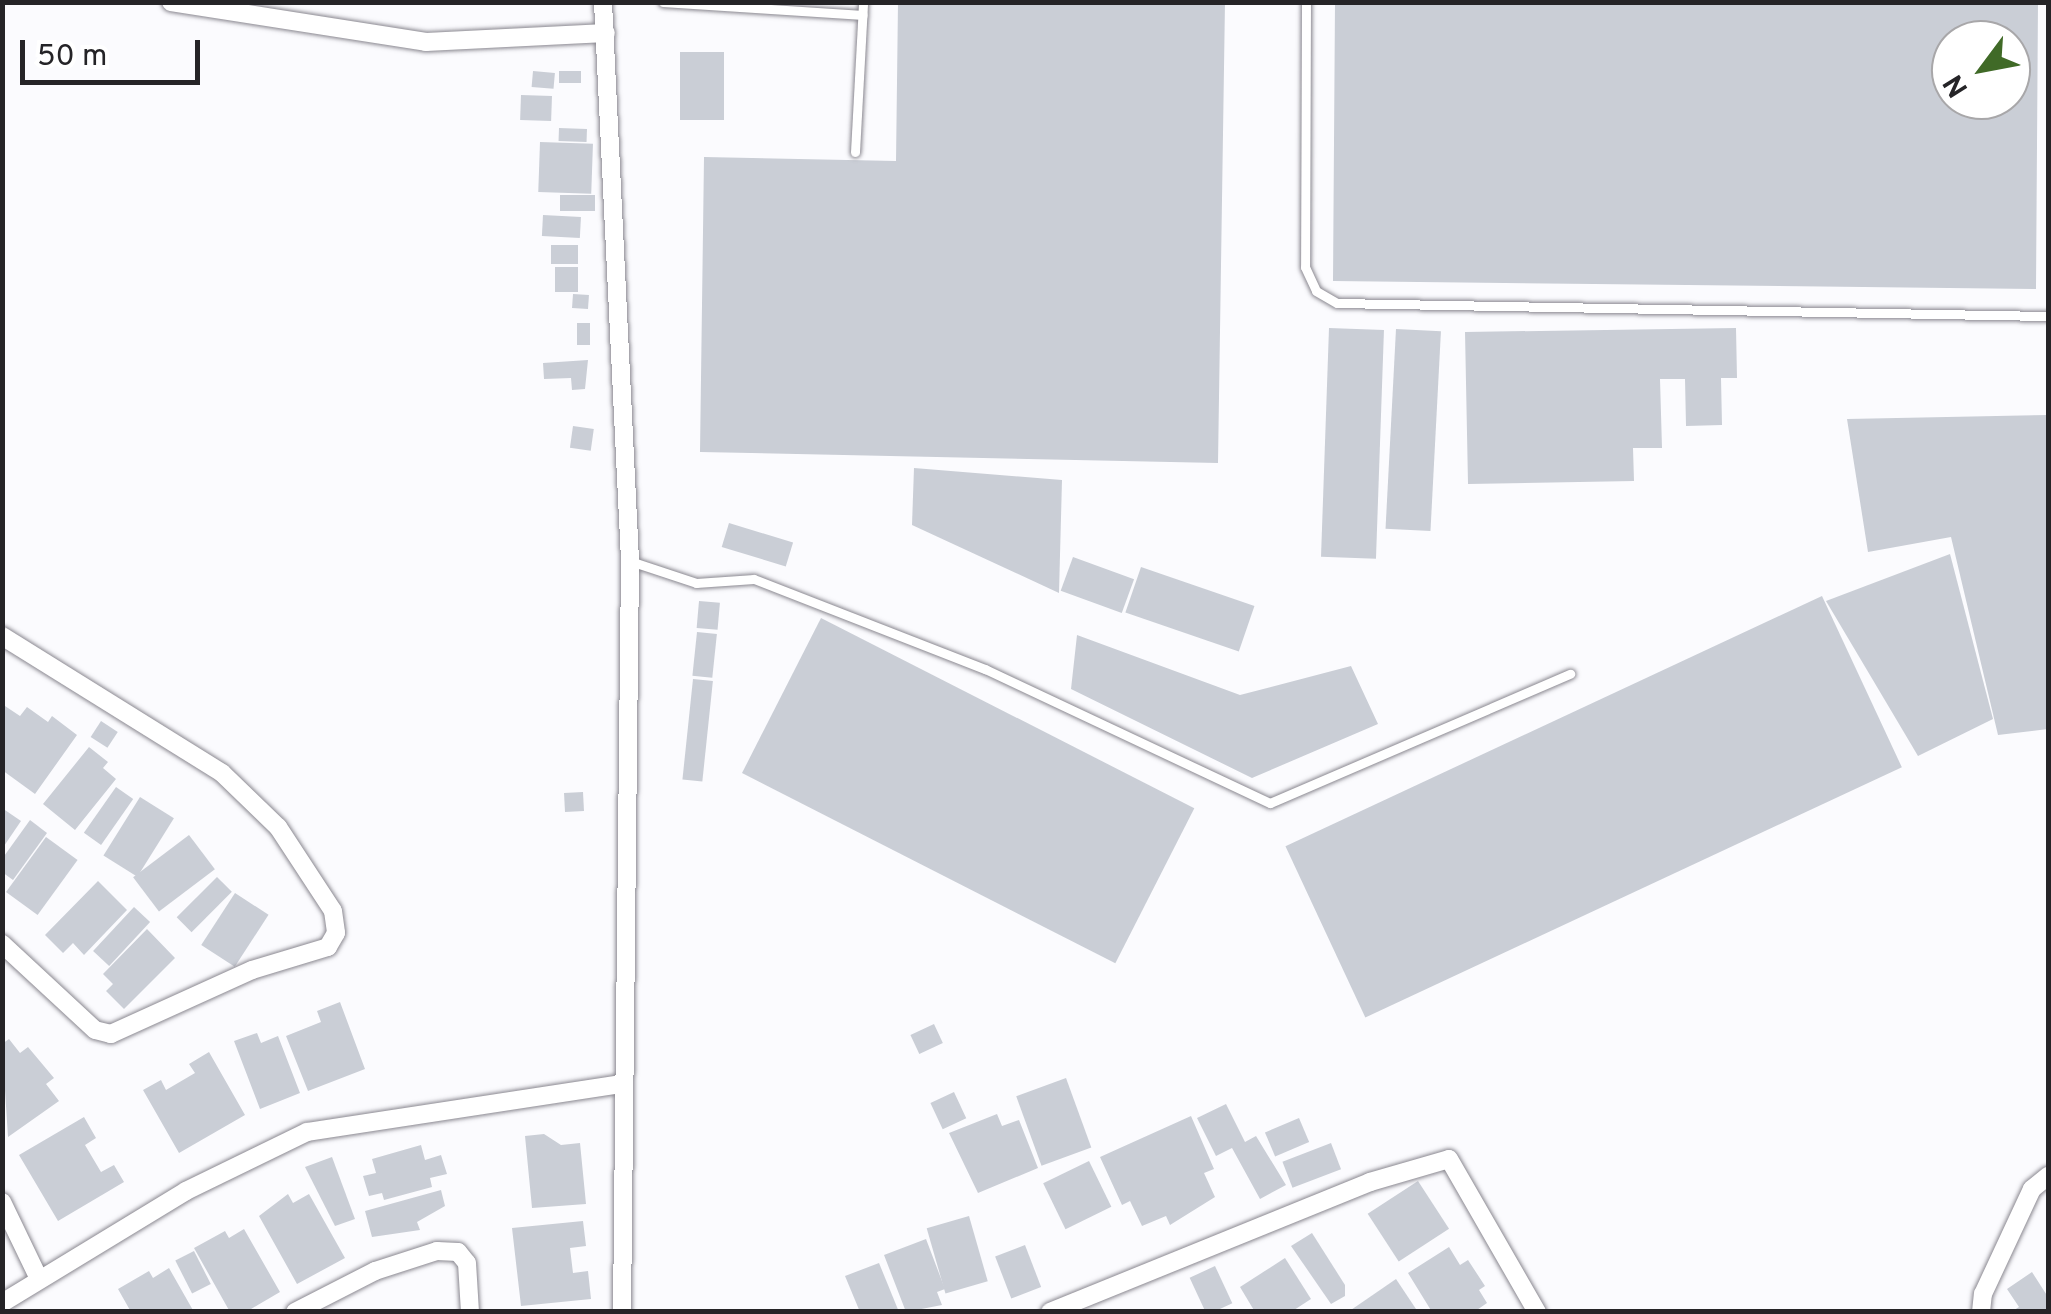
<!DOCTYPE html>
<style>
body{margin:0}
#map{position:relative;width:2051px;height:1314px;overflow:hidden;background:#fbfbfe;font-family:Overpass,sans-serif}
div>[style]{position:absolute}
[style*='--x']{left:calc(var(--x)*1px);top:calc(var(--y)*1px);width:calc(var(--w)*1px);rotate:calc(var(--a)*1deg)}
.building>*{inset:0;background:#caced6;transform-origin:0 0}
.roads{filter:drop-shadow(0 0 2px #8a8890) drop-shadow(0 0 2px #8a8890)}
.service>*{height:9px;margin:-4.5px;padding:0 4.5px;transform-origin:4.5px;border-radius:4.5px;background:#fff}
.minor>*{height:18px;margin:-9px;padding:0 9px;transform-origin:9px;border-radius:9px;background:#fff}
span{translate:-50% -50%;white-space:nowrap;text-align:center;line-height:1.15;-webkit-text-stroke:10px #fff;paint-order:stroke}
.frame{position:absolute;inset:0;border:5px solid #252427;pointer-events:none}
.north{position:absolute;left:1931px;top:20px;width:100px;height:100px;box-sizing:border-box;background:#fff;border:2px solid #a8a7a9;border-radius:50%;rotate:238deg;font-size:28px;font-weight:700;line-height:40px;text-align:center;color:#252427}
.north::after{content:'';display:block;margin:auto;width:35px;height:45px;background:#406a27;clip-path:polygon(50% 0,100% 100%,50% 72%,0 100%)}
.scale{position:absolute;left:20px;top:40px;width:180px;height:45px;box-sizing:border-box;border:5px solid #252427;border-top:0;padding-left:12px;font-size:30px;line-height:35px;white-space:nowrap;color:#252427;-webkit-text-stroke:8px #fff;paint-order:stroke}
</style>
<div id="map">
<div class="building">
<div style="clip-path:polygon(898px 2px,1225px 2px,1218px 463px,700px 452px,704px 157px,896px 161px)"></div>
<div style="clip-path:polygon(evenodd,1335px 2px,2038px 2px,2036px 289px,1333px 281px,1335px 2px,1951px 40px,2011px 40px,2011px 100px,1951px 100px,1951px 40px)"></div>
<div style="left:680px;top:52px;width:44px;height:68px"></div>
<div style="left:533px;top:71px;width:22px;height:16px;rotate:5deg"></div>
<div style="left:581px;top:71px;width:12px;height:22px;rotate:90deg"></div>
<div style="left:521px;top:95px;width:31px;height:25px;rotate:2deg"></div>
<div style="left:559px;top:128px;width:28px;height:13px;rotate:2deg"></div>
<div style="left:540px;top:142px;width:53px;height:50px;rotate:2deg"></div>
<div style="left:595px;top:195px;width:16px;height:35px;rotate:90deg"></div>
<div style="left:543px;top:215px;width:38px;height:21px;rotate:3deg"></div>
<div style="left:551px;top:245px;width:27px;height:19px"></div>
<div style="left:555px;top:267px;width:23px;height:25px"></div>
<div style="left:573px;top:294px;width:16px;height:14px;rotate:4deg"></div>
<div style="left:577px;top:323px;width:13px;height:22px"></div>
<div style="left:1329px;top:328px;width:55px;height:229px;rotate:2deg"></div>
<div style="clip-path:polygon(1736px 328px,1737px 378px,1721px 378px,1722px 425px,1686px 426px,1685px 379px,1660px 379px,1662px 448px,1633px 448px,1634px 481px,1468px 484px,1465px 332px)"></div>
<div style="left:1396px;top:329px;width:45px;height:200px;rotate:3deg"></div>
<div style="clip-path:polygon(588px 360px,585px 389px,572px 390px,571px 378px,544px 379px,543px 363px)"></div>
<div style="clip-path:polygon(2048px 415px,2048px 729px,1998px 735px,1951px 537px,1868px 552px,1847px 419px)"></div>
<div style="left:573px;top:426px;width:21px;height:22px;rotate:8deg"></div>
<div style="clip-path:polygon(914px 468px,1062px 480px,1059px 593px,912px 525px)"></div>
<div style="left:729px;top:523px;width:67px;height:25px;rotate:17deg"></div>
<div style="clip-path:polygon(1950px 554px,1993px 719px,1918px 756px,1826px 601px)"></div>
<div style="left:1073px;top:557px;width:65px;height:36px;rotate:20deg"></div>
<div style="left:1141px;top:567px;width:120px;height:48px;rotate:19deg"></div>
<div style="left:1822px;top:596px;width:189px;height:592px;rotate:65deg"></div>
<div style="left:699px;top:601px;width:21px;height:27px;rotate:5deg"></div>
<div style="left:821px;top:618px;width:419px;height:174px;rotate:27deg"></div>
<div style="left:697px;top:632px;width:20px;height:44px;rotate:6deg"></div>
<div style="clip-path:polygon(1077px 635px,1240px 695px,1351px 666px,1378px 724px,1252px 778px,1071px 689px)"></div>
<div style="left:693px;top:679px;width:20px;height:101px;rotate:6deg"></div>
<div style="clip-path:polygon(2px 704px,20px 716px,27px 707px,48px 722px,52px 716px,77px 735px,35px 794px,2px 770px)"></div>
<div style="left:101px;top:721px;width:20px;height:19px;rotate:33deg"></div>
<div style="clip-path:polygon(89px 747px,108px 762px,103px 768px,116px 779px,75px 830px,43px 804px)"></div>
<div style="left:116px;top:787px;width:21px;height:56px;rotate:35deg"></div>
<div style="left:583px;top:792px;width:19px;height:19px;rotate:87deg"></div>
<div style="left:140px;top:797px;width:40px;height:69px;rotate:32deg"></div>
<div style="clip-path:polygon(2px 808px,21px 821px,2px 849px)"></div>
<div style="clip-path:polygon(30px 820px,47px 833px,13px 880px,2px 872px,2px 859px)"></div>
<div style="left:189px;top:835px;width:43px;height:70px;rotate:53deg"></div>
<div style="left:46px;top:837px;width:39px;height:68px;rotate:36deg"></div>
<div style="left:217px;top:877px;width:21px;height:57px;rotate:45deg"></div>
<div style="clip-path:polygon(98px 881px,127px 910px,84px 955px,73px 943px,63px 953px,45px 935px)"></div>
<div style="left:235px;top:893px;width:40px;height:62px;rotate:33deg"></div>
<div style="left:134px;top:907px;width:22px;height:60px;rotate:43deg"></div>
<div style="clip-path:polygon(147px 929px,175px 958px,124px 1009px,106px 991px,113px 984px,103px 974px)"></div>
<div style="clip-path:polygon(340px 1002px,365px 1069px,308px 1091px,286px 1036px,321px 1022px,317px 1011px)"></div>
<div style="left:934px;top:1024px;width:21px;height:26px;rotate:65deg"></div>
<div style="clip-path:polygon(257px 1033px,261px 1043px,278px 1036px,300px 1093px,260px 1109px,234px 1041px)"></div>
<div style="clip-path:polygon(9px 1039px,20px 1053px,28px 1047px,54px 1078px,46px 1084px,59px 1101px,8px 1137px,2px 1044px)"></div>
<div style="clip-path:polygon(209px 1052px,245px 1115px,179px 1153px,143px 1090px,161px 1080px,166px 1090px,195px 1073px,189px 1064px)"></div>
<div style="left:1066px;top:1078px;width:74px;height:53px;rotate:70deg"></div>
<div style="left:954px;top:1092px;width:29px;height:26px;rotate:65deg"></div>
<div style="clip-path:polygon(1226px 1104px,1245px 1142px,1256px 1136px,1286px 1185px,1260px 1199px,1232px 1148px,1216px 1156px,1197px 1118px)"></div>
<div style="clip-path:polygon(997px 1114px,1002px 1126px,1019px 1120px,1038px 1168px,978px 1193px,949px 1133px)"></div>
<div style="clip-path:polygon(1191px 1116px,1214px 1169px,1204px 1173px,1215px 1197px,1170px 1225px,1166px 1216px,1142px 1226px,1130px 1201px,1122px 1205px,1100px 1157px)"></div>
<div style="clip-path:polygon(84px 1117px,96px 1138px,85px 1145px,101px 1172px,114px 1165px,124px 1182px,58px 1221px,19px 1155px)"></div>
<div style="left:1299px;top:1118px;width:26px;height:37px;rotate:67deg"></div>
<div style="clip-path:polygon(544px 1134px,561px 1145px,580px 1143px,586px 1204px,532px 1208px,525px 1136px)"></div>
<div style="left:1331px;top:1143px;width:28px;height:52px;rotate:69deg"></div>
<div style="clip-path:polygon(421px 1145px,425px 1160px,441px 1155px,447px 1174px,430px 1178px,432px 1187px,384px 1200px,382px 1193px,369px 1196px,363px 1176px,376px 1173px,372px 1159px)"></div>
<div style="clip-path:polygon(332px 1157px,355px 1219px,335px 1226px,305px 1167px)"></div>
<div style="left:1089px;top:1161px;width:51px;height:51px;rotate:64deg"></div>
<div style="left:1418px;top:1181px;width:57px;height:60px;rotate:57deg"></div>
<div style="clip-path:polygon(441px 1190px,445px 1206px,417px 1222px,420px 1230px,372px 1237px,365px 1211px)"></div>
<div style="clip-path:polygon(288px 1194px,293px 1203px,309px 1194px,345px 1258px,297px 1284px,259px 1216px)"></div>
<div style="left:969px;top:1216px;width:68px;height:44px;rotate:74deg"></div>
<div style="clip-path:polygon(583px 1221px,586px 1246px,570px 1248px,573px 1273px,588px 1271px,591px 1299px,521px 1306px,512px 1228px)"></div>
<div style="clip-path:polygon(244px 1229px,280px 1292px,246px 1312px,230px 1312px,194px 1248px,225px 1231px,229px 1238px)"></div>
<div style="clip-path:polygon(1312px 1233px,1345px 1285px,1345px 1296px,1331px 1304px,1291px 1246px)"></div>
<div style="clip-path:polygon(926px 1239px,945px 1289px,937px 1292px,942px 1305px,906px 1312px,884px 1255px)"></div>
<div style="left:1025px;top:1245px;width:45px;height:32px;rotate:69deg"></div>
<div style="clip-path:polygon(1449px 1247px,1460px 1265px,1468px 1260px,1485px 1286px,1479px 1290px,1487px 1303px,1474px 1312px,1432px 1312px,1408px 1273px)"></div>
<div style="left:194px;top:1251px;width:37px;height:21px;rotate:63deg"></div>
<div style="clip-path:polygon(1285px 1258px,1311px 1299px,1291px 1312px,1255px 1312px,1240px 1287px)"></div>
<div style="clip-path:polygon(879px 1263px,899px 1312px,860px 1312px,845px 1276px)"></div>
<div style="left:1215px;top:1266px;width:41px;height:28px;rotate:65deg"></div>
<div style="clip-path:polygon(169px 1268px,194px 1312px,131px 1312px,118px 1289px,149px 1271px,153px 1278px)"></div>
<div style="clip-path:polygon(2032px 1272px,2048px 1297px,2048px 1312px,2011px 1312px,2019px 1307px,2007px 1289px)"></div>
<div style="clip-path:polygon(1396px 1279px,1418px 1312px,1348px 1312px)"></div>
</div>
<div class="roads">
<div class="service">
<div style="--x:663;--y:2;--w:200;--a:3.7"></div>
<div style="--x:1306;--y:2;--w:265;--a:90.2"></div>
<div style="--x:1305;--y:267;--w:26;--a:65"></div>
<div style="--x:1316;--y:291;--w:24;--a:30"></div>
<div style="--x:1337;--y:303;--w:711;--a:1.05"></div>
<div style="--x:855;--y:152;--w:150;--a:-86.9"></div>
<div style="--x:630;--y:561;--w:70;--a:18.4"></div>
<div style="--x:696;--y:583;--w:58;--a:-3.9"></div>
<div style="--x:754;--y:579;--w:248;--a:21.3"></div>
<div style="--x:985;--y:669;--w:315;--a:25.2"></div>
<div style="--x:1270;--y:803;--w:327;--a:-23.3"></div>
</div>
<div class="minor">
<div style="--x:171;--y:2;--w:258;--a:8.9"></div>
<div style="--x:426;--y:42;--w:180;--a:-2.9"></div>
<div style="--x:603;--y:2;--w:560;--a:87.23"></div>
<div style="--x:630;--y:561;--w:751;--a:90.61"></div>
<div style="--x:2;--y:636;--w:259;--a:31.9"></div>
<div style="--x:222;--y:773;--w:78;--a:44"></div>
<div style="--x:278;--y:827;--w:100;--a:56.8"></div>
<div style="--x:333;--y:911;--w:22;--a:82"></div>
<div style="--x:336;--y:933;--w:16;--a:120"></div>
<div style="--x:328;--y:947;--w:79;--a:163.2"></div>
<div style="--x:252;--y:970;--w:155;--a:155.6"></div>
<div style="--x:111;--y:1034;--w:16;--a:-166"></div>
<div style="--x:95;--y:1030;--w:127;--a:-137.2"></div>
<div style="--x:2;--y:1202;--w:85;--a:64.3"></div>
<div style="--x:2;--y:1303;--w:215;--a:-31.3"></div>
<div style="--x:186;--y:1191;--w:135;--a:-26"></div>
<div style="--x:307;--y:1132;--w:318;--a:-8.7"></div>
<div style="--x:295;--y:1312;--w:90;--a:-27.1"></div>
<div style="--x:375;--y:1271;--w:65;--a:-17.9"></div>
<div style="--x:437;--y:1251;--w:21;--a:3"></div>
<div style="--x:458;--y:1252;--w:14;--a:51"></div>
<div style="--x:467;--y:1263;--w:49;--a:86.5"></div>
<div style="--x:1050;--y:1312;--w:345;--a:-22.1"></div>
<div style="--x:1370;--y:1182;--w:82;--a:-16.2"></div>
<div style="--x:1449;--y:1159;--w:177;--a:60.1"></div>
<div style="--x:1981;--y:1312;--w:18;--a:-84"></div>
<div style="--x:1983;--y:1294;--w:116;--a:-65"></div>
<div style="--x:2032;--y:1189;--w:21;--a:-39"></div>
</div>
</div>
<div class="frame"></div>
<div class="north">N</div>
<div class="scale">50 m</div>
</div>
